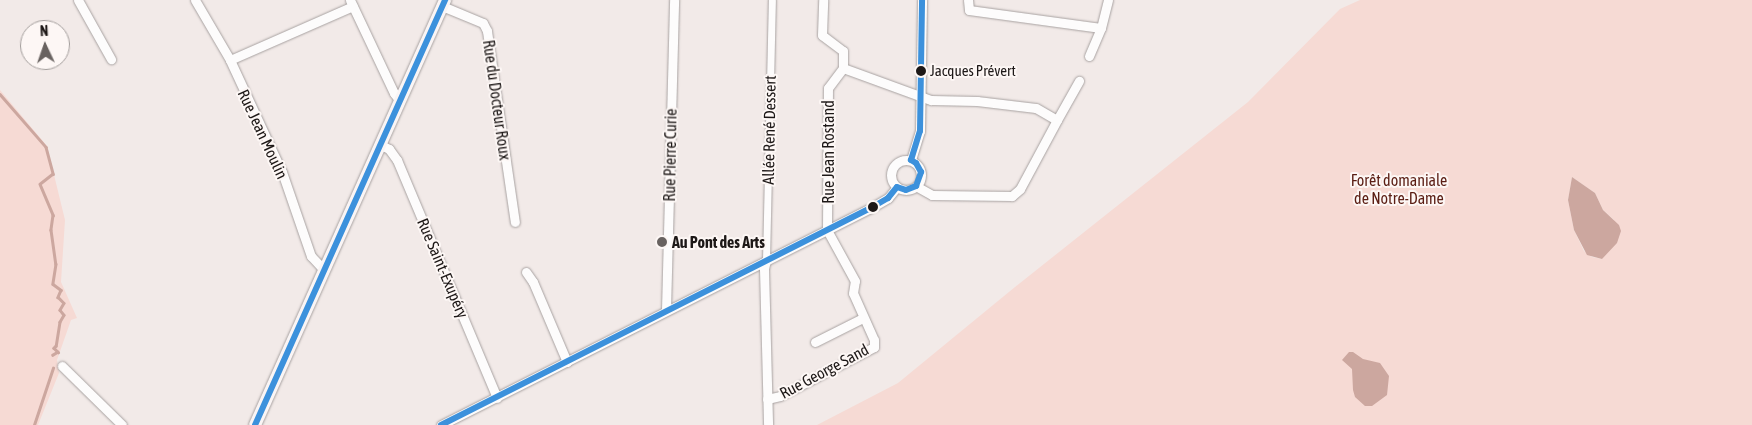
<!DOCTYPE html>
<meta charset="utf-8">
<style>
body{margin:0}
#map{position:relative;width:1752px;height:425px;overflow:hidden;background:#f2eae8;font-family:"Asap Condensed",sans-serif}
div>[style]{position:absolute}
[style*='--x']{left:calc(var(--x)*1px);top:calc(var(--y)*1px);width:calc(var(--w)*1px);rotate:calc(var(--a)*1deg)}
.green>*{inset:0;background:#f6dad4}
.water>*{inset:0;background:#cca79f}
.stream>*{height:2.5px;margin:-1.25px;padding:0 1.25px;transform-origin:1.25px;border-radius:1.25px;background:#cca79f}
.roads{filter:drop-shadow(0 0 1px #a8a2a1) drop-shadow(0 0 1px #a8a2a1)}
.pedestrian>*{height:7px;margin:-3.5px;padding:0 3.5px;transform-origin:3.5px;border-radius:3.5px;background:#fdfcfc}
.minor>*{height:9px;margin:-4.5px;padding:0 4.5px;transform-origin:4.5px;border-radius:4.5px;background:#fdfcfc}
.minor>.ring{margin:-4.5px;padding:0;box-sizing:content-box;background:none;border:9px solid #fdfcfc;border-radius:50%}
.secondary>*{height:12px;margin:-6px;padding:0 6px;transform-origin:6px;border-radius:6px;background:#faf5f5}
.bus-1>*{height:6px;margin:-3px;padding:0 3px;transform-origin:3px;border-radius:3px;background:#3c91dc}
.dots>*{width:14px;height:14px;translate:-50% -50%;box-sizing:border-box;border:2px solid #fdf7f5;border-radius:50%}
span{translate:-50% -50%;white-space:nowrap;text-align:center;line-height:1.15;-webkit-text-stroke:4px #fdf7f5;paint-order:stroke}
.bus-label{font-size:15px;color:#1d1817}
.left{translate:0 -50%;text-align:left}
.street-label{font-size:16px;color:#1d1817}
.park-label{font-size:16px;color:#5b1e14}
.poi-label{font-size:16px;color:#1d1817;font-weight:700}
.north{position:absolute;left:20px;top:20px;width:50px;height:50px;box-sizing:border-box;background:#fdf7f5;border:1px solid #a39e9c;border-radius:50%;rotate:357deg;font-size:14px;font-weight:700;line-height:20px;text-align:center;color:#1d1817}
.north::after{content:'';display:block;margin:auto;width:18px;height:22px;background:#686260;clip-path:polygon(50% 0,100% 100%,50% 72%,0 100%)}
</style>
<div id="map">
<div class="green">
<div style="clip-path:polygon(evenodd,1360px 0,1752px 0,1752px 425px,817px 425px,898px 383px,1015px 287px,1248px 102px,1340px 9px,1360px 0,1572px 177px,1595px 193px,1603px 210px,1614px 220px,1602px 259px,1592px 257px,1584px 251px,1574px 230px,1568px 200px,1572px 177px)"></div>
<div style="clip-path:polygon(0 90px,47px 146px,65px 220px,61px 282px,77px 318px,71px 320px,57px 360px,59px 373px,38px 425px,0 425px)"></div>
</div>
<div class="water">
<div style="clip-path:polygon(1572px 177px,1595px 193px,1603px 210px,1619px 225px,1621px 231px,1617px 243px,1602px 259px,1587px 255px,1574px 230px,1568px 200px)"></div>
<div style="clip-path:polygon(1349px 352px,1353px 352px,1363px 359px,1380px 363px,1389px 376px,1387px 395px,1372px 406px,1365px 406px,1355px 397px,1353px 390px,1352px 369px,1342px 360px)"></div>
</div>
<div class="stream">
<div style="--x:0;--y:94;--w:70;--a:49"></div>
<div style="--x:46;--y:147;--w:28;--a:75"></div>
<div style="--x:53;--y:174;--w:16;--a:142"></div>
<div style="--x:40;--y:184;--w:34;--a:67"></div>
<div style="--x:53;--y:215;--w:15;--a:98"></div>
<div style="--x:51;--y:230;--w:34;--a:82"></div>
<div style="--x:56;--y:264;--w:20;--a:99"></div>
<div style="--x:53;--y:284;--w:10;--a:37"></div>
<div style="--x:61;--y:290;--w:8;--a:113"></div>
<div style="--x:58;--y:297;--w:8;--a:45"></div>
<div style="--x:64;--y:303;--w:8;--a:120"></div>
<div style="--x:60;--y:310;--w:6;--a:51"></div>
<div style="--x:64;--y:315;--w:8;--a:120"></div>
<div style="--x:60;--y:322;--w:24;--a:99"></div>
<div style="--x:56;--y:346;--w:3;--a:135"></div>
<div style="--x:54;--y:348;--w:6;--a:45"></div>
<div style="--x:58;--y:352;--w:6;--a:149"></div>
<div style="--x:34;--y:425;--w:60;--a:-71.6"></div>
</div>
<div class="roads">
<div class="pedestrian">
<div style="--x:766;--y:260;--w:260;--a:-88.7"></div>
</div>
<div class="minor">
<div style="--x:78;--y:0;--w:68;--a:60.8"></div>
<div style="--x:195;--y:0;--w:69;--a:59.7"></div>
<div style="--x:230;--y:60;--w:123;--a:65.1"></div>
<div style="--x:282;--y:172;--w:89;--a:71"></div>
<div style="--x:311;--y:256;--w:19;--a:47"></div>
<div style="--x:350;--y:0;--w:103;--a:64.7"></div>
<div style="--x:394;--y:93;--w:10;--a:53"></div>
<div style="--x:968;--y:0;--w:10;--a:84"></div>
<div style="--x:969;--y:10;--w:133;--a:7.8"></div>
<div style="--x:442;--y:6;--w:44;--a:22.5"></div>
<div style="--x:483;--y:23;--w:9;--a:63"></div>
<div style="--x:487;--y:31;--w:193;--a:81.7"></div>
<div style="--x:1089;--y:56;--w:30;--a:-67"></div>
<div style="--x:1101;--y:28;--w:29;--a:-76"></div>
<div style="--x:230;--y:60;--w:134;--a:-23.7"></div>
<div style="--x:843;--y:68;--w:94;--a:20"></div>
<div style="--x:931;--y:100;--w:46;--a:1.2"></div>
<div style="--x:977;--y:101;--w:59;--a:6.8"></div>
<div style="--x:1036;--y:108;--w:24;--a:30"></div>
<div style="--x:1057;--y:120;--w:78;--a:118.2"></div>
<div style="--x:1020;--y:189;--w:11;--a:139"></div>
<div style="--x:1012;--y:196;--w:80;--a:-179.3"></div>
<div style="--x:932;--y:195;--w:18;--a:-151"></div>
<div style="--x:1057;--y:120;--w:45;--a:-60.6"></div>
<div style="--x:381;--y:145;--w:9;--a:27"></div>
<div style="--x:389;--y:149;--w:14;--a:54"></div>
<div style="--x:397;--y:160;--w:258;--a:67.2"></div>
<div class="ring" style="left:891px;top:160px;width:21px;height:21px"></div>
<div style="--x:911;--y:160;--w:30;--a:-73"></div>
<div style="--x:920;--y:131;--w:131;--a:-89.1"></div>
<div style="--x:766;--y:260;--w:9;--a:103"></div>
<div style="--x:764;--y:269;--w:156;--a:88.5"></div>
<div style="--x:526;--y:272;--w:12;--a:55"></div>
<div style="--x:533;--y:282;--w:87;--a:67"></div>
<div style="--x:666;--y:310;--w:310;--a:-88.5"></div>
<div style="--x:815;--y:342;--w:54;--a:-26.6"></div>
<div style="--x:62;--y:366;--w:84;--a:44.5"></div>
<div style="--x:767;--y:399;--w:13;--a:-13"></div>
<div style="--x:780;--y:396;--w:106;--a:-27.5"></div>
<div style="--x:874;--y:347;--w:7;--a:-90"></div>
<div style="--x:874;--y:340;--w:51;--a:-114.1"></div>
<div style="--x:853;--y:293;--w:12;--a:-81"></div>
<div style="--x:855;--y:281;--w:58;--a:-118.8"></div>
<div style="--x:827;--y:230;--w:142;--a:-89.6"></div>
<div style="--x:828;--y:88;--w:25;--a:-53"></div>
<div style="--x:843;--y:68;--w:17;--a:-90"></div>
<div style="--x:843;--y:51;--w:26;--a:-143"></div>
<div style="--x:822;--y:35;--w:35;--a:-88"></div>
<div style="--x:441;--y:425;--w:479;--a:-26.8"></div>
<div style="--x:869;--y:209;--w:22;--a:-30"></div>
<div style="--x:888;--y:198;--w:14;--a:-51"></div>
</div>
<div class="secondary">
<div style="--x:255;--y:425;--w:466;--a:-65.9"></div>
</div>
</div>
<div class="bus-1">
<div style="--x:255;--y:425;--w:466;--a:-65.9"></div>
<div style="--x:441;--y:425;--w:479;--a:-26.8"></div>
<div style="--x:869;--y:209;--w:22;--a:-30"></div>
<div style="--x:888;--y:198;--w:14;--a:-51"></div>
<div style="--x:897;--y:187;--w:9;--a:18"></div>
<div style="--x:906;--y:190;--w:11;--a:-22"></div>
<div style="--x:916;--y:186;--w:15;--a:-70"></div>
<div style="--x:921;--y:172;--w:10;--a:-119"></div>
<div style="--x:916;--y:163;--w:6;--a:-149"></div>
<div style="--x:911;--y:160;--w:30;--a:-73"></div>
<div style="--x:920;--y:131;--w:131;--a:-89.1"></div>
</div>
<div class="dots">
<div style="left:921px;top:71px;background:#1d1817"></div>
<div style="left:873px;top:207px;background:#1d1817"></div>
<div style="left:662px;top:242px;background:#686260"></div>
</div>
<div class="bus-label">
<span class="left" style="left:930px;top:71px">Jacques Prévert</span>
</div>
<div class="street-label">
<span style="left:497px;top:100px;rotate:82deg">Rue du Docteur Roux</span>
<span style="left:769px;top:130px;rotate:-89deg">Allée René Dessert</span>
<span style="left:263px;top:134px;rotate:65deg">Rue Jean Moulin</span>
<span style="left:828px;top:152px;rotate:-90deg">Rue Jean Rostand</span>
<span style="left:670px;top:155px;rotate:-89deg">Rue Pierre Curie</span>
<span style="left:443px;top:268px;rotate:67deg">Rue Saint-Exupéry</span>
<span style="left:824px;top:371px;rotate:-28deg">Rue George Sand</span>
</div>
<div class="park-label">
<span style="left:1399px;top:189px">Forêt domaniale<br>de Notre-Dame</span>
</div>
<div class="poi-label">
<span class="left" style="left:672px;top:242px">Au Pont des Arts</span>
</div>
<div class="north">N</div>
</div>
